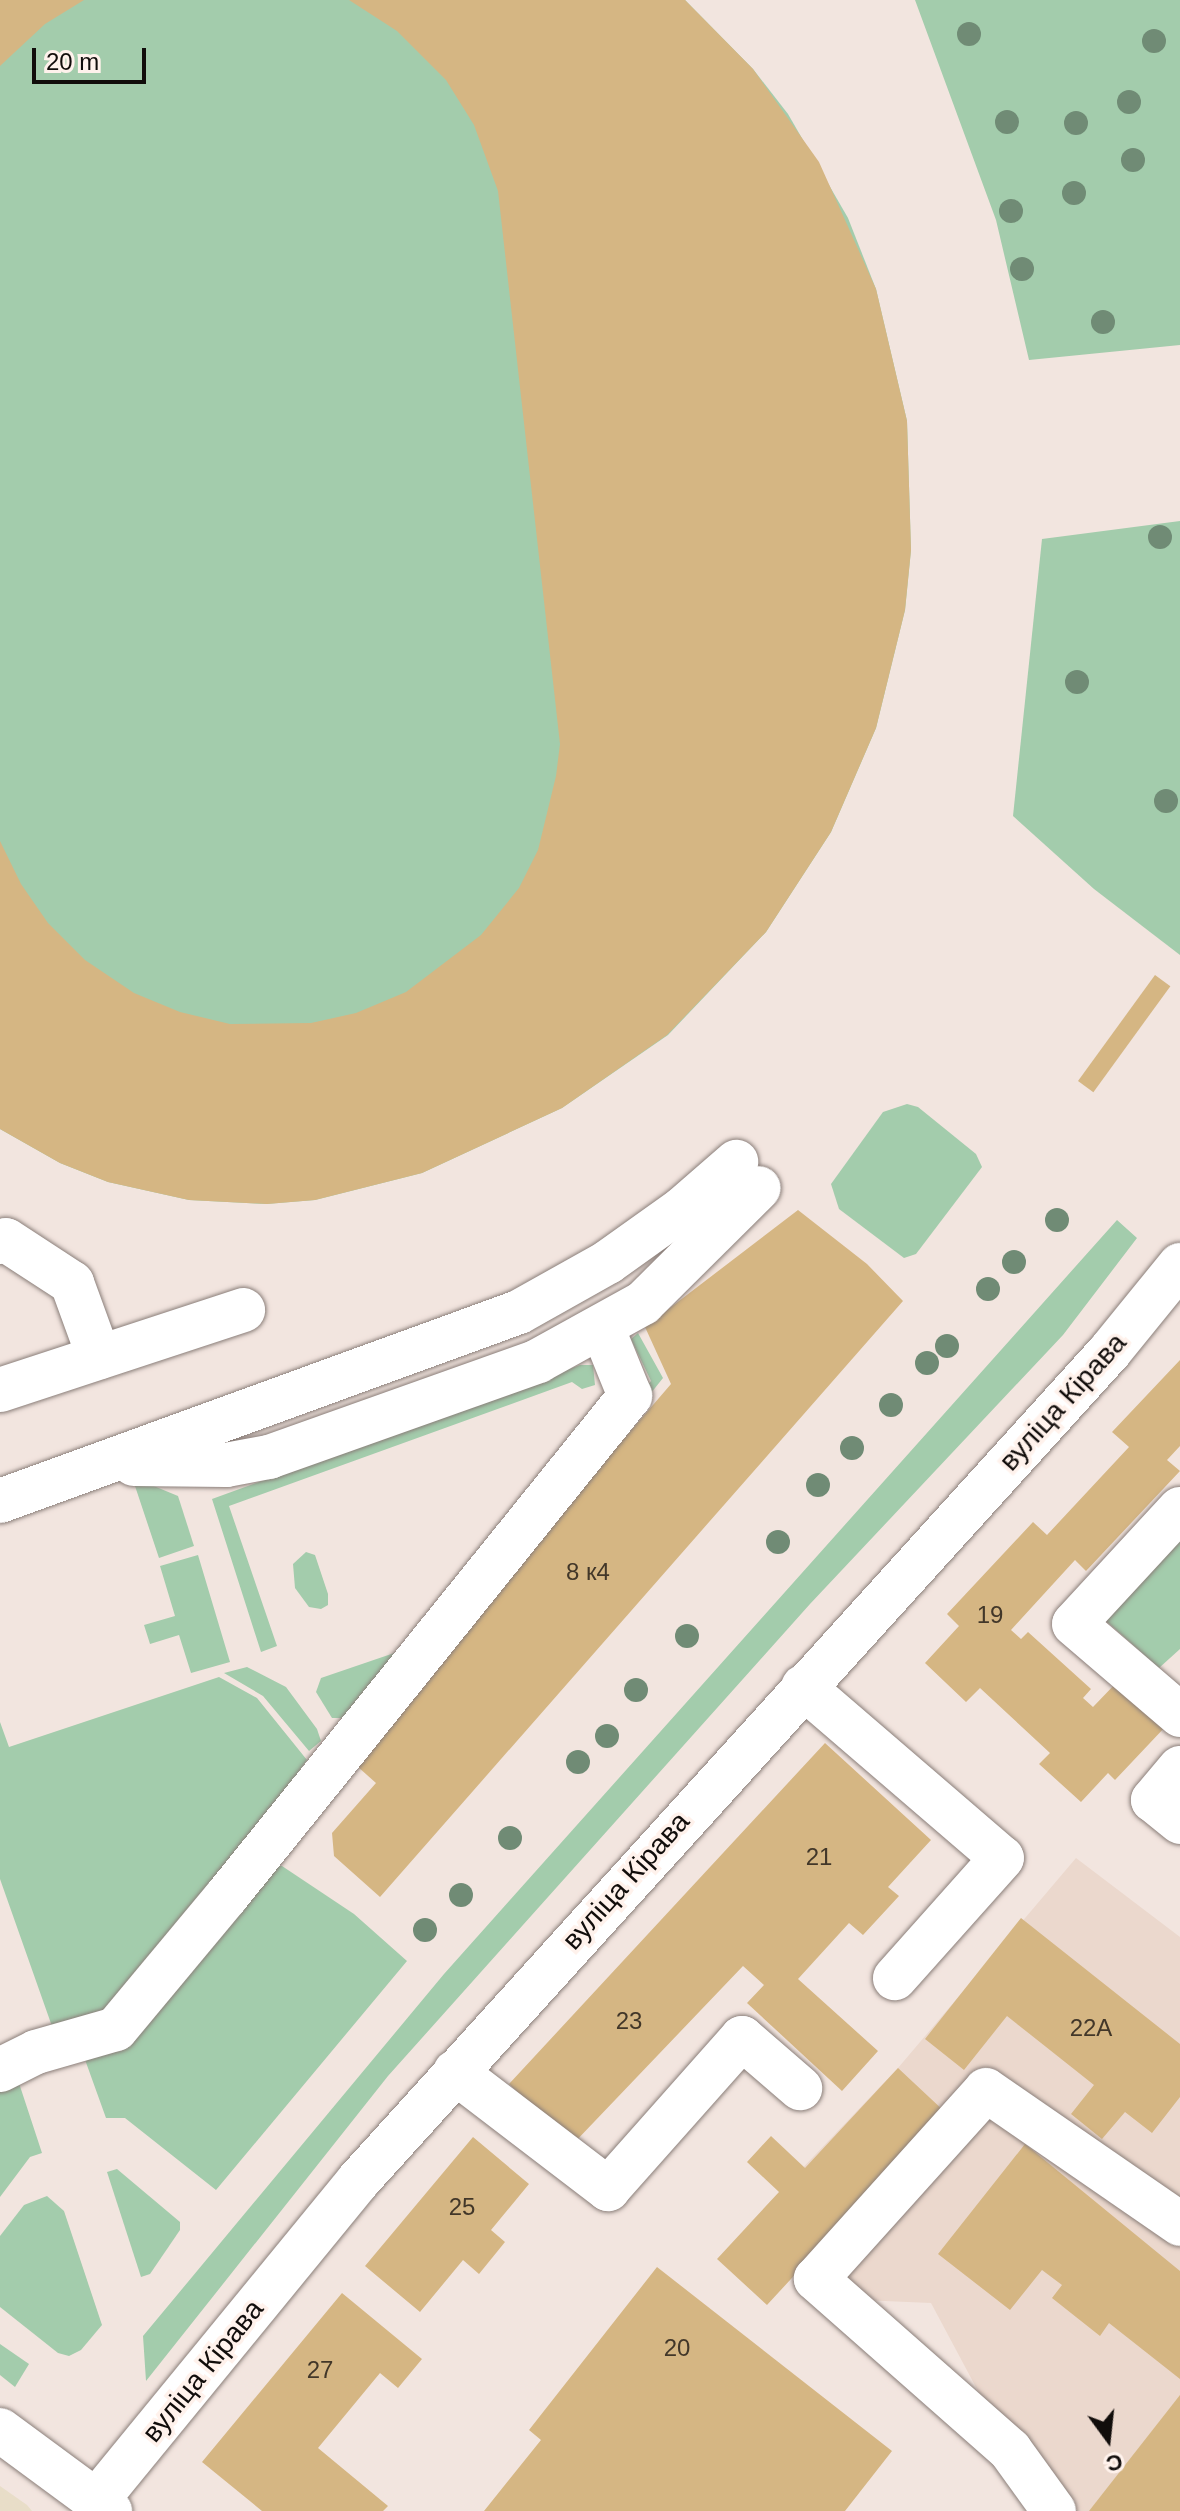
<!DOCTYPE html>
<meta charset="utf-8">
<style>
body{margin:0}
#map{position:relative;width:1180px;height:2511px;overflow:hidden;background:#f2e5df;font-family:Arial,sans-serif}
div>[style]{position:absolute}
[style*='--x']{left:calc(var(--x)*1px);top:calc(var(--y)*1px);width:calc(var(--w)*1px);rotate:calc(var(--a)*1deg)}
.commercial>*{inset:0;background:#e8ddc8}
.built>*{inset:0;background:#ebd8cd}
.green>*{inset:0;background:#a3ccac}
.building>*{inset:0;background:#d5b683;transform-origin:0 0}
.roads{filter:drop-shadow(0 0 2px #8a7e79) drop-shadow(0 0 2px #8a7e79)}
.minor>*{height:44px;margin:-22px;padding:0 22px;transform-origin:22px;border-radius:22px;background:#fff}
.major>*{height:44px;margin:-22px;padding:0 22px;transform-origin:22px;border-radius:22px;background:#fff}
.trees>*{width:24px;height:24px;margin:-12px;border-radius:50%;background:#708b75}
span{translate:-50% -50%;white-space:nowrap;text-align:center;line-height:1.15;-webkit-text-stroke:7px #fff2ec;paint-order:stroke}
.number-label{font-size:24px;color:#423729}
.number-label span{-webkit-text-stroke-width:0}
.street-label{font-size:28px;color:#110d0b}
.north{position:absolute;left:1068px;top:2399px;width:80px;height:80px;-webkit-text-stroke:6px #fff2ec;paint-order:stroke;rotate:165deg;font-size:22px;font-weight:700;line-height:32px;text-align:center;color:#110d0b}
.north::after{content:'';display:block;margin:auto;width:28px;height:36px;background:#110d0b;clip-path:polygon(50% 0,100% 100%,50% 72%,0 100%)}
.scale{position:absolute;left:32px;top:48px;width:114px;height:36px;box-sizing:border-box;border:4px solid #110d0b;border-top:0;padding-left:10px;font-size:24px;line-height:28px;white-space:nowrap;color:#110d0b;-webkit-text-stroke:6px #fff2ec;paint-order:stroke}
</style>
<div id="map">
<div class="commercial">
<div style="clip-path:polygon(0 2486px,27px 2505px,32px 2511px,0 2511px)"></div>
</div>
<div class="built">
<div style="clip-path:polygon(1076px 1858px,1180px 1937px,1180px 2511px,1042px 2511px,931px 2303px,838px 2299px,750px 2223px,898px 2068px)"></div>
</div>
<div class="green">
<div style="clip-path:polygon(0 0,685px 0,753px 69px,788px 114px,848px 218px,876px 289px,907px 421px,911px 550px,905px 610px,876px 728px,831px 832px,766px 932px,668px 1035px,562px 1108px,422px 1173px,315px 1200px,266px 1204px,189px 1200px,108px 1182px,60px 1163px,0 1129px)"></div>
<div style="clip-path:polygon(915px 0,1180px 0,1180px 345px,1029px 360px,996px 220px)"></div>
<div style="clip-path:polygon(1180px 521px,1180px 955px,1094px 889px,1013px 816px,1042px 539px)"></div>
<div style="clip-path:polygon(907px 1104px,918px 1107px,976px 1154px,982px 1167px,916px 1254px,904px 1258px,839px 1209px,831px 1184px,883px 1112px)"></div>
<div style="clip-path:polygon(1117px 1220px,1137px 1238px,1063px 1335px,810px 1604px,388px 2076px,146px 2381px,143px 2336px,444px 1974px)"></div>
<div style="clip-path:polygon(638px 1333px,663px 1378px,608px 1447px,604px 1440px,651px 1381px,631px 1339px)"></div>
<div style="clip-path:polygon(580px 1365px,593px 1365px,595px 1385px,582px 1389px,572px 1382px,229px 1506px,277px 1646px,261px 1652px,212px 1499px)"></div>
<div style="clip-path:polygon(132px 1477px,178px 1496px,194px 1546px,159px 1558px)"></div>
<div style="clip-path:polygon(1180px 1539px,1180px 1649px,1159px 1668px,1105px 1620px)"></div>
<div style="clip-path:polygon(306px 1552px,315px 1555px,328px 1594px,328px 1605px,321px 1609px,309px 1607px,295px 1588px,293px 1564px)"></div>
<div style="clip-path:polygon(198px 1555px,230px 1662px,191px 1673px,179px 1635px,150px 1644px,144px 1625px,175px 1616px,160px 1566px)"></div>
<div style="clip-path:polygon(403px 1650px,345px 1718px,332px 1718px,316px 1692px,321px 1678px)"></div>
<div style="clip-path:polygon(247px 1667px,286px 1687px,317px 1729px,321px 1741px,309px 1751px,263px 1696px,224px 1673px)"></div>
<div style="clip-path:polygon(219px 1677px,257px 1698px,307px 1760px,215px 1888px,119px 2004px,54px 2032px,0 1879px,0 1722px,9px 1747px)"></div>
<div style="clip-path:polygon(269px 1864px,282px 1866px,354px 1914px,407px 1961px,216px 2190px,125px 2118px,106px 2118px,79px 2043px)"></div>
<div style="clip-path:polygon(17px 2077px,42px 2153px,30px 2157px,0 2197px,0 2084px)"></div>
<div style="clip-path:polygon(117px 2169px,180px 2222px,180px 2230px,150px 2274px,141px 2277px,107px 2172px)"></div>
<div style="clip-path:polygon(47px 2196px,64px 2211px,102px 2325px,81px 2350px,69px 2356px,58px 2353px,0 2307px,0 2236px,24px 2205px)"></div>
<div style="clip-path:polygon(0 2344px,29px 2364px,15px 2387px,0 2375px)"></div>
</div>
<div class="building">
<div style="clip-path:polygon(0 0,84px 0,45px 24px,0 66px)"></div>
<div style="clip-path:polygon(349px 0,685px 0,753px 69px,819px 162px,876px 289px,907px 421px,911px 550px,905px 610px,876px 728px,831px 832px,766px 932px,667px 1035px,562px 1108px,422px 1173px,315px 1200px,267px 1204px,189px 1200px,108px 1182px,60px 1163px,0 1129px,0 841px,21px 884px,48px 923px,85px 960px,134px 993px,180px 1012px,230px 1024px,311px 1023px,356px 1013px,406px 992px,481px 935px,519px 888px,538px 850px,556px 776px,560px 744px,498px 191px,474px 125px,446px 80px,397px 31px)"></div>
<div style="left:1155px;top:975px;width:19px;height:131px;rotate:36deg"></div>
<div style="clip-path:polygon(798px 1210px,867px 1264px,903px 1301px,380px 1897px,334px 1856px,332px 1833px,376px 1783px,349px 1759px,671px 1384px,645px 1327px)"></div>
<div style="clip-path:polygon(1180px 1360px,1180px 1446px,1167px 1460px,1180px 1471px,1086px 1571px,1075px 1560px,1011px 1630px,1021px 1639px,1028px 1632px,1091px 1689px,1083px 1698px,1093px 1707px,1118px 1681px,1166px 1726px,1115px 1780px,1108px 1773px,1081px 1802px,1039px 1764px,1050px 1753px,980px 1688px,966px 1702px,925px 1663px,959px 1626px,947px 1614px,1033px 1522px,1047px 1535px,1129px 1447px,1112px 1432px)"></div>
<div style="clip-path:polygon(825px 1743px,931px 1840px,888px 1887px,899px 1896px,863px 1935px,849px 1923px,798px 1979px,878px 2051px,842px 2091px,747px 2003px,764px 1985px,743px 1966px,573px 2144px,509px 2084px)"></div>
<div style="clip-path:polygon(1021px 1918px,1180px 2044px,1180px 2097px,1152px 2133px,1125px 2112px,1102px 2139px,1071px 2114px,1094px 2085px,1007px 2016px,964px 2070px,925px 2039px)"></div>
<div style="clip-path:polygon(898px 2068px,945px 2112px,767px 2305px,717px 2259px,779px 2192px,747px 2162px,771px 2136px,805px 2168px)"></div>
<div style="clip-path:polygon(473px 2137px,529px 2184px,491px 2230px,505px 2242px,479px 2274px,463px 2260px,420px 2312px,365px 2266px)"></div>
<div style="clip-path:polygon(1025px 2144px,1180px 2271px,1180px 2379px,1109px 2323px,1100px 2336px,1052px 2298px,1062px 2285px,1042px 2270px,1010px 2310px,938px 2254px)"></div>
<div style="clip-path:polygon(657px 2267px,892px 2451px,845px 2511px,484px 2511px,541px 2440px,529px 2430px)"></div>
<div style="clip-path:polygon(342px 2293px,422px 2359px,398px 2388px,380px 2373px,318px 2448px,388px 2506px,383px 2511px,262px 2511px,202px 2462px)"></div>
<div style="clip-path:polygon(1180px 2395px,1180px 2511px,1089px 2511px)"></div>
</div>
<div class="roads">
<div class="minor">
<div style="--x:0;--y:1242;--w:6;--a:-18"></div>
<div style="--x:6;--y:1240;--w:79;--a:33.1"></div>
<div style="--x:72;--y:1283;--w:79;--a:70"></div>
<div style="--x:0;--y:1390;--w:256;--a:-18.2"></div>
<div style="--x:134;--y:1464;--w:92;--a:0.6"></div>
<div style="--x:226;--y:1465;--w:44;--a:-10.5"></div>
<div style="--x:269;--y:1457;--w:286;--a:-19.6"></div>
<div style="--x:538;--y:1361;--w:120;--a:-28.9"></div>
<div style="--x:643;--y:1303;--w:163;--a:-44.8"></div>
<div style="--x:0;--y:1501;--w:552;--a:-20.01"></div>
<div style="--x:519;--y:1312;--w:102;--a:-29.3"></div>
<div style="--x:608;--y:1262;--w:91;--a:-35.6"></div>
<div style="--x:682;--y:1209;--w:72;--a:-41"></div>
<div style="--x:1180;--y:1509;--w:156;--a:132.7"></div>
<div style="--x:1074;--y:1624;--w:140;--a:40.6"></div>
<div style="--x:803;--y:1687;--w:262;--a:40.7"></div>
<div style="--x:1002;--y:1858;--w:161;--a:131.7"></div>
<div style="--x:1180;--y:1768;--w:42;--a:130.2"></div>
<div style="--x:1153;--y:1800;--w:35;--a:39"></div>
<div style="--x:0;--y:2070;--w:40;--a:-26.6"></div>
<div style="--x:36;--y:2052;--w:83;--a:-16"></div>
<div style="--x:116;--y:2029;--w:172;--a:-50.2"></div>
<div style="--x:226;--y:1897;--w:644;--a:-51.12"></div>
<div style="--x:630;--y:1396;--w:74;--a:-112.1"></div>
<div style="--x:455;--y:2072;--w:193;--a:37.4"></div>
<div style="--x:608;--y:2189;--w:202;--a:-48.4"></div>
<div style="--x:742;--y:2038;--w:77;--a:40.8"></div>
<div style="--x:1054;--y:2511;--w:75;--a:-125.8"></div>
<div style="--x:1010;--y:2450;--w:259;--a:-138.6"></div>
<div style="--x:816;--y:2279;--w:254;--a:-48"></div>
<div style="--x:986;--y:2090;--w:236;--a:34.6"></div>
</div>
<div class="major">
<div style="--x:0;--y:2430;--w:137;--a:36.4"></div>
<div style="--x:97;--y:2500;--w:412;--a:-50.7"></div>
<div style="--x:358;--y:2181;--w:1120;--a:-47.82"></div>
<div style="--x:1110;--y:1351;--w:111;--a:-50.9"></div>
</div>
</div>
<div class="trees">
<div style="left:969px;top:34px"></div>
<div style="left:1154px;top:41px"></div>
<div style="left:1129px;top:102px"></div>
<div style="left:1007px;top:122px"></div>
<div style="left:1076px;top:123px"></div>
<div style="left:1133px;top:160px"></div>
<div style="left:1074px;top:193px"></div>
<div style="left:1011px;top:211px"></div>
<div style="left:1022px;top:269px"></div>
<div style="left:1103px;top:322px"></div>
<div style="left:1160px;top:537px"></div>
<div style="left:1077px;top:682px"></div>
<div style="left:1166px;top:801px"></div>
<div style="left:1057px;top:1220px"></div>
<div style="left:1014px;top:1262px"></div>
<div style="left:988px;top:1289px"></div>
<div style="left:947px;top:1346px"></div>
<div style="left:927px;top:1363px"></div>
<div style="left:891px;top:1405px"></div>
<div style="left:852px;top:1448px"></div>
<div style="left:818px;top:1485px"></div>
<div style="left:778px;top:1542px"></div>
<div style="left:687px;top:1636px"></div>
<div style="left:636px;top:1690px"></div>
<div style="left:607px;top:1736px"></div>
<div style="left:578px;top:1762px"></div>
<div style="left:510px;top:1838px"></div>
<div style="left:461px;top:1895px"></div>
<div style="left:425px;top:1930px"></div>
</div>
<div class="number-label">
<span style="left:588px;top:1572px">8 к4</span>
<span style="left:990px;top:1615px">19</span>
<span style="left:819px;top:1857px">21</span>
<span style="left:629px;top:2021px">23</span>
<span style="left:1091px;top:2028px">22А</span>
<span style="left:462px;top:2207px">25</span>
<span style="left:677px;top:2348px">20</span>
<span style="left:320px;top:2370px">27</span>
</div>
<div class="street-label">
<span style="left:1063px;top:1402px;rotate:-48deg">вуліца Кірава</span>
<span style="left:626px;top:1881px;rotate:-48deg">вуліца Кірава</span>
<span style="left:203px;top:2371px;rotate:-51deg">вуліца Кірава</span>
</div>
<div class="north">С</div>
<div class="scale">20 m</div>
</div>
